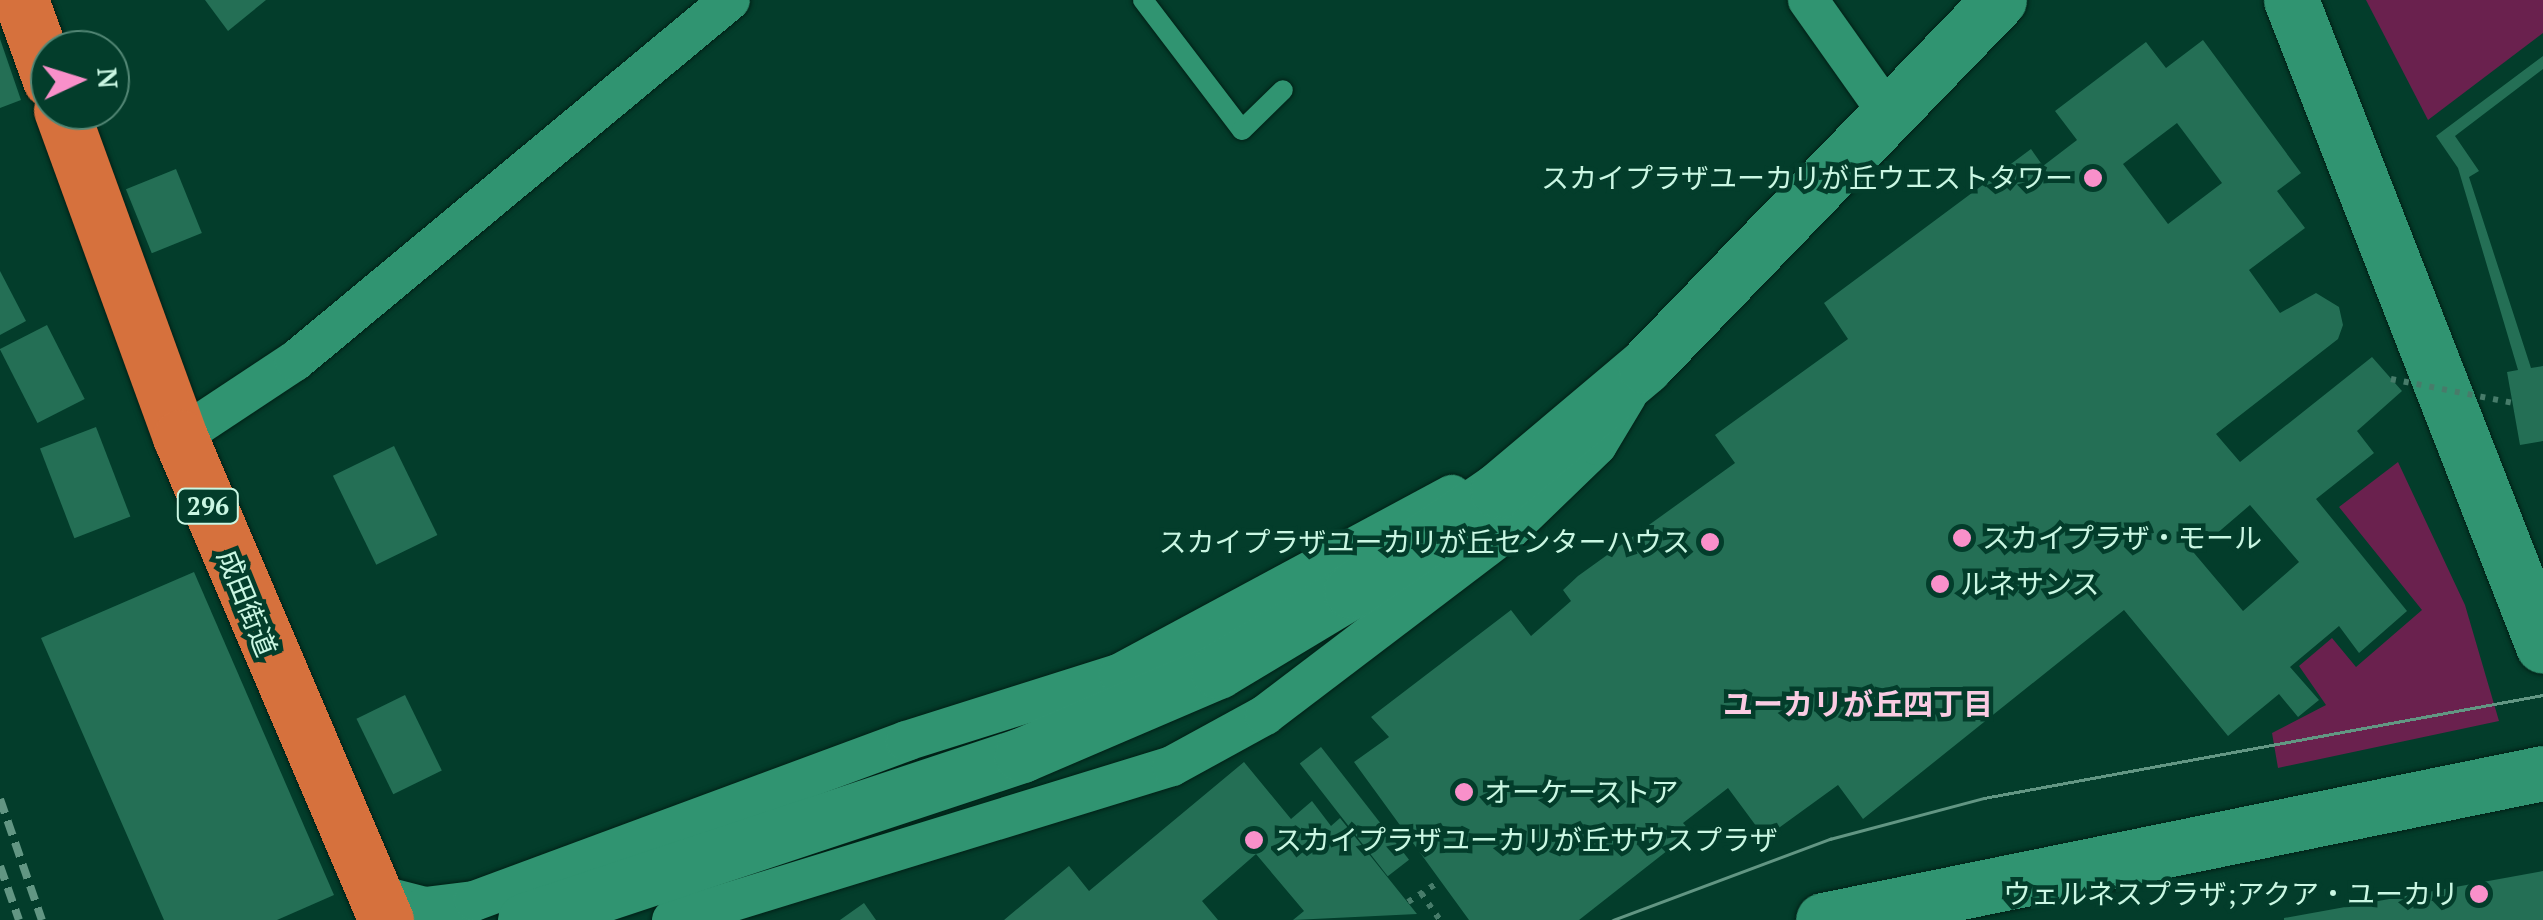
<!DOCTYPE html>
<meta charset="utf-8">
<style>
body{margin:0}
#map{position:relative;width:2543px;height:920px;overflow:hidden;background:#033d2b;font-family:"PT Serif","Noto Sans JP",serif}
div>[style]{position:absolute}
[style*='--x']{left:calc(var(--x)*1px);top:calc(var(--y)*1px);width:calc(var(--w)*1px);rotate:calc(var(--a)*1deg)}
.green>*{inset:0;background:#6a214e}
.building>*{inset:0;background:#246f55;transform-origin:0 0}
.path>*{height:6px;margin-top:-3px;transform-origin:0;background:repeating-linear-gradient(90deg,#477c6a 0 5px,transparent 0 13px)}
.roads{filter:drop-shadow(0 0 2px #022016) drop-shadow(0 0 2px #022016)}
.lane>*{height:20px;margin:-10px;padding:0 10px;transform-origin:10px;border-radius:10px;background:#309471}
.street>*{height:40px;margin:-20px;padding:0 20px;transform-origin:20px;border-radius:20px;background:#309471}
.secondary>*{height:55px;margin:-27.5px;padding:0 27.5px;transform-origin:27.5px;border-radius:27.5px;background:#309471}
.highway>*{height:55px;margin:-27.5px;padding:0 27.5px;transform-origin:27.5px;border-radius:27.5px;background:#d6713d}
.tram>*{height:2.5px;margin:-1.25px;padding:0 1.25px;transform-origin:1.25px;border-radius:1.25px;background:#629683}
.rail>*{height:8px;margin-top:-4px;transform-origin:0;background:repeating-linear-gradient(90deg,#629683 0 15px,transparent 0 23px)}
.path-bridge>*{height:6px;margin-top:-3px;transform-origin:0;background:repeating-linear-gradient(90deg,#477c6a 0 5px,transparent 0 13px)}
.dots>*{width:28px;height:28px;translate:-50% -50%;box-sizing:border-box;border:5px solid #033d2b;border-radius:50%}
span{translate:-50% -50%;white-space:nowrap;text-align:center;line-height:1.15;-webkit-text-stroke:9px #033d2b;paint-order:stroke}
.shield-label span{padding:2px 8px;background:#033d2b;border:2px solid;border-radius:8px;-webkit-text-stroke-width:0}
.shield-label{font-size:25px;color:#caf7e3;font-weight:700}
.poi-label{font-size:28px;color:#caf7e3}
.right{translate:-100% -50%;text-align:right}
.left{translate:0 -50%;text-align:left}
.street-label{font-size:28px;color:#caf7e3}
.neighbourhood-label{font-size:30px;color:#f9cbe2;font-weight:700}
.north{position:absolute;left:30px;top:30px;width:100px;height:100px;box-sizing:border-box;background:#033d2b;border:2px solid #538775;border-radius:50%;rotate:86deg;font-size:28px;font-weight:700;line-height:40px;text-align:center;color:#caf7e3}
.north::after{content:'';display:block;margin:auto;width:35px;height:45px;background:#f990ca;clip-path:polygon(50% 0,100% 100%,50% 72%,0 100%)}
</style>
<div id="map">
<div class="green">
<div style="clip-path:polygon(2366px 0,2543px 0,2543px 33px,2428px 120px)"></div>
<div style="clip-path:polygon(2398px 462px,2465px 605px,2499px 721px,2278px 768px,2272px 733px,2326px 705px,2299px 666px,2332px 638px,2356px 667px,2422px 610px,2339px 507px)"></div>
</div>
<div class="building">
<div style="clip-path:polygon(205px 0,266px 0,228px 31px)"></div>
<div style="clip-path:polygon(0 39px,21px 100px,0 108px)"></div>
<div style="clip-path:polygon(evenodd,2203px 40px,2301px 173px,2277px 191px,2305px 228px,2249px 270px,2280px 313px,2316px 293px,2339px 307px,2343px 325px,2338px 339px,2216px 434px,2240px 462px,2372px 357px,2402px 391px,2357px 431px,2374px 453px,2316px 499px,2407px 611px,2359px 653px,2339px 626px,2290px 667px,2319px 700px,2298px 717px,2279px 694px,2228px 736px,2124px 610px,1863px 819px,1838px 785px,1765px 838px,1728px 788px,1683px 823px,1691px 832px,1579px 920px,1469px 920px,1354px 762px,1389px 737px,1371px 717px,1511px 610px,1531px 636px,1571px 601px,1563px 590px,1578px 576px,1735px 463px,1715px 435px,1848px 339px,1824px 303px,2031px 149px,2043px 166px,2077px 140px,2055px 111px,2146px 42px,2166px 68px,2203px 40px,2177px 123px,2222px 183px,2168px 224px,2123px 164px,2177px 123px,2203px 40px,2250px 505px,2299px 562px,2243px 611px,2194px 553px,2250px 505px)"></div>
<div style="clip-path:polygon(2543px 56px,2543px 69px,2455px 136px,2479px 171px,2469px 177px,2531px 368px,2543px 366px,2543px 441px,2520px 445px,2507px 372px,2518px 370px,2458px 168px,2436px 136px)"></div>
<div style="left:176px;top:169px;width:69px;height:54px;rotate:68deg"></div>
<div style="clip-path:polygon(0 271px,26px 321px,0 335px)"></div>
<div style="left:47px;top:325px;width:83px;height:53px;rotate:63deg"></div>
<div style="left:96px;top:427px;width:96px;height:60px;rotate:69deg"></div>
<div style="left:394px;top:446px;width:99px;height:68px;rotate:64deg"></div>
<div style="clip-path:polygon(194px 572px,334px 895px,277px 920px,164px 920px,41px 638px)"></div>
<div style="left:405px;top:695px;width:84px;height:54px;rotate:64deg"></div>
<div style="left:1321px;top:747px;width:143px;height:27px;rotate:52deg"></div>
<div style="clip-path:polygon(1244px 762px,1291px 819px,1312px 801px,1331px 826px,1340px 818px,1417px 914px,1293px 920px,1304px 911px,1256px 854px,1202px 901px,1218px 920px,1004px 920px,1069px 866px,1089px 891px)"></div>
<div style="clip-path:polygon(2543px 871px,2543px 920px,2284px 920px,2284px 918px)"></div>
<div style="clip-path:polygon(864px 903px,876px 920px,840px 920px)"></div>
</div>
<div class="path">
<div style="--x:1421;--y:893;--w:33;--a:55"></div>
<div style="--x:1408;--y:902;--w:38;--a:-33"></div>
</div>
<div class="roads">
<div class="lane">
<div style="--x:1143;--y:0;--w:163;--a:52.7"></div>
<div style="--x:1242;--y:130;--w:57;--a:-44.3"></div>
</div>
<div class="street">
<div style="--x:1808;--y:0;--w:142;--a:54.7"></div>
<div style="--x:180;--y:437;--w:138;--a:-33.5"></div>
<div style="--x:295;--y:361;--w:565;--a:-39.69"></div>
<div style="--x:374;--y:894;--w:53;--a:14.3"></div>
<div style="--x:425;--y:907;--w:49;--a:-7"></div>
<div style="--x:474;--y:901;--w:461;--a:-20.3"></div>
<div style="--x:906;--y:741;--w:223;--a:-17.5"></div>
<div style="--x:1119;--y:674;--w:378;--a:-28.3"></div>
<div style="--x:672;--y:920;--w:523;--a:-17.12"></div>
<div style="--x:1172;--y:766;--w:106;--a:-28.7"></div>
<div style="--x:1265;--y:715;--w:306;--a:-37.2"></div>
<div style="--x:1509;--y:530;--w:122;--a:-44"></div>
<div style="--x:1597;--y:445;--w:58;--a:-59"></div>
</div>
<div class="secondary">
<div style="--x:2291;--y:0;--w:693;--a:68.69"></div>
<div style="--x:525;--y:920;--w:524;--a:-18.37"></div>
<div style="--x:1022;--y:755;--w:213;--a:-23.2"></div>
<div style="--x:1218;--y:671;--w:155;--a:-31"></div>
<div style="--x:1351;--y:591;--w:178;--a:-34.5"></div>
<div style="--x:1498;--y:490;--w:192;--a:-40.1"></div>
<div style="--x:1645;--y:366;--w:509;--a:-45.95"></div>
<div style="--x:1823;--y:920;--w:735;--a:-11.54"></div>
</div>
<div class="highway">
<div style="--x:21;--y:0;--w:85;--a:70.1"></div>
<div style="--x:61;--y:110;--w:348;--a:70"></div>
<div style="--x:180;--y:437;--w:525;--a:66.9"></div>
</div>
</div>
<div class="tram">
<div style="--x:1613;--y:920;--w:232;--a:-20.5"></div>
<div style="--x:1830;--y:839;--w:159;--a:-14.9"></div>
<div style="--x:1984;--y:798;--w:568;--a:-10.44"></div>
</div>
<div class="rail">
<div style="--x:0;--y:799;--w:128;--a:70.9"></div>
<div style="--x:0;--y:866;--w:57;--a:70.6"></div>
</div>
<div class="path-bridge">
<div style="--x:2391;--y:379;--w:124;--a:11.1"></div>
</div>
<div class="dots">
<div style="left:2093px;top:178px;background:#f990ca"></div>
<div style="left:1962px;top:538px;background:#f990ca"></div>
<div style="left:1710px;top:542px;background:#f990ca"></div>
<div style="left:1940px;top:584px;background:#f990ca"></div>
<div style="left:1464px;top:792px;background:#f990ca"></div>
<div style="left:1254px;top:840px;background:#f990ca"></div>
<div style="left:2479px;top:894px;background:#f990ca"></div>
</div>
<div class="shield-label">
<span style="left:208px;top:506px">296</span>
</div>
<div class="poi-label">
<span class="right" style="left:2073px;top:178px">スカイプラザユーカリが丘ウエストタワー</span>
<span class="left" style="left:1982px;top:538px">スカイプラザ・モール</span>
<span class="right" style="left:1690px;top:542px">スカイプラザユーカリが丘センターハウス</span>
<span class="left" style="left:1960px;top:584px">ルネサンス</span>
<span class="left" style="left:1484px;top:792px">オーケーストア</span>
<span class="left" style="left:1274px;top:840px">スカイプラザユーカリが丘サウスプラザ</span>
<span class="right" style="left:2459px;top:894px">ウェルネスプラザ;アクア・ユーカリ</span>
</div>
<div class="street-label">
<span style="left:247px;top:603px;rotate:68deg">成田街道</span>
</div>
<div class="neighbourhood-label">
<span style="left:1858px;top:704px">ユーカリが丘四丁目</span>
</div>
<div class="north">N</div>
</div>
